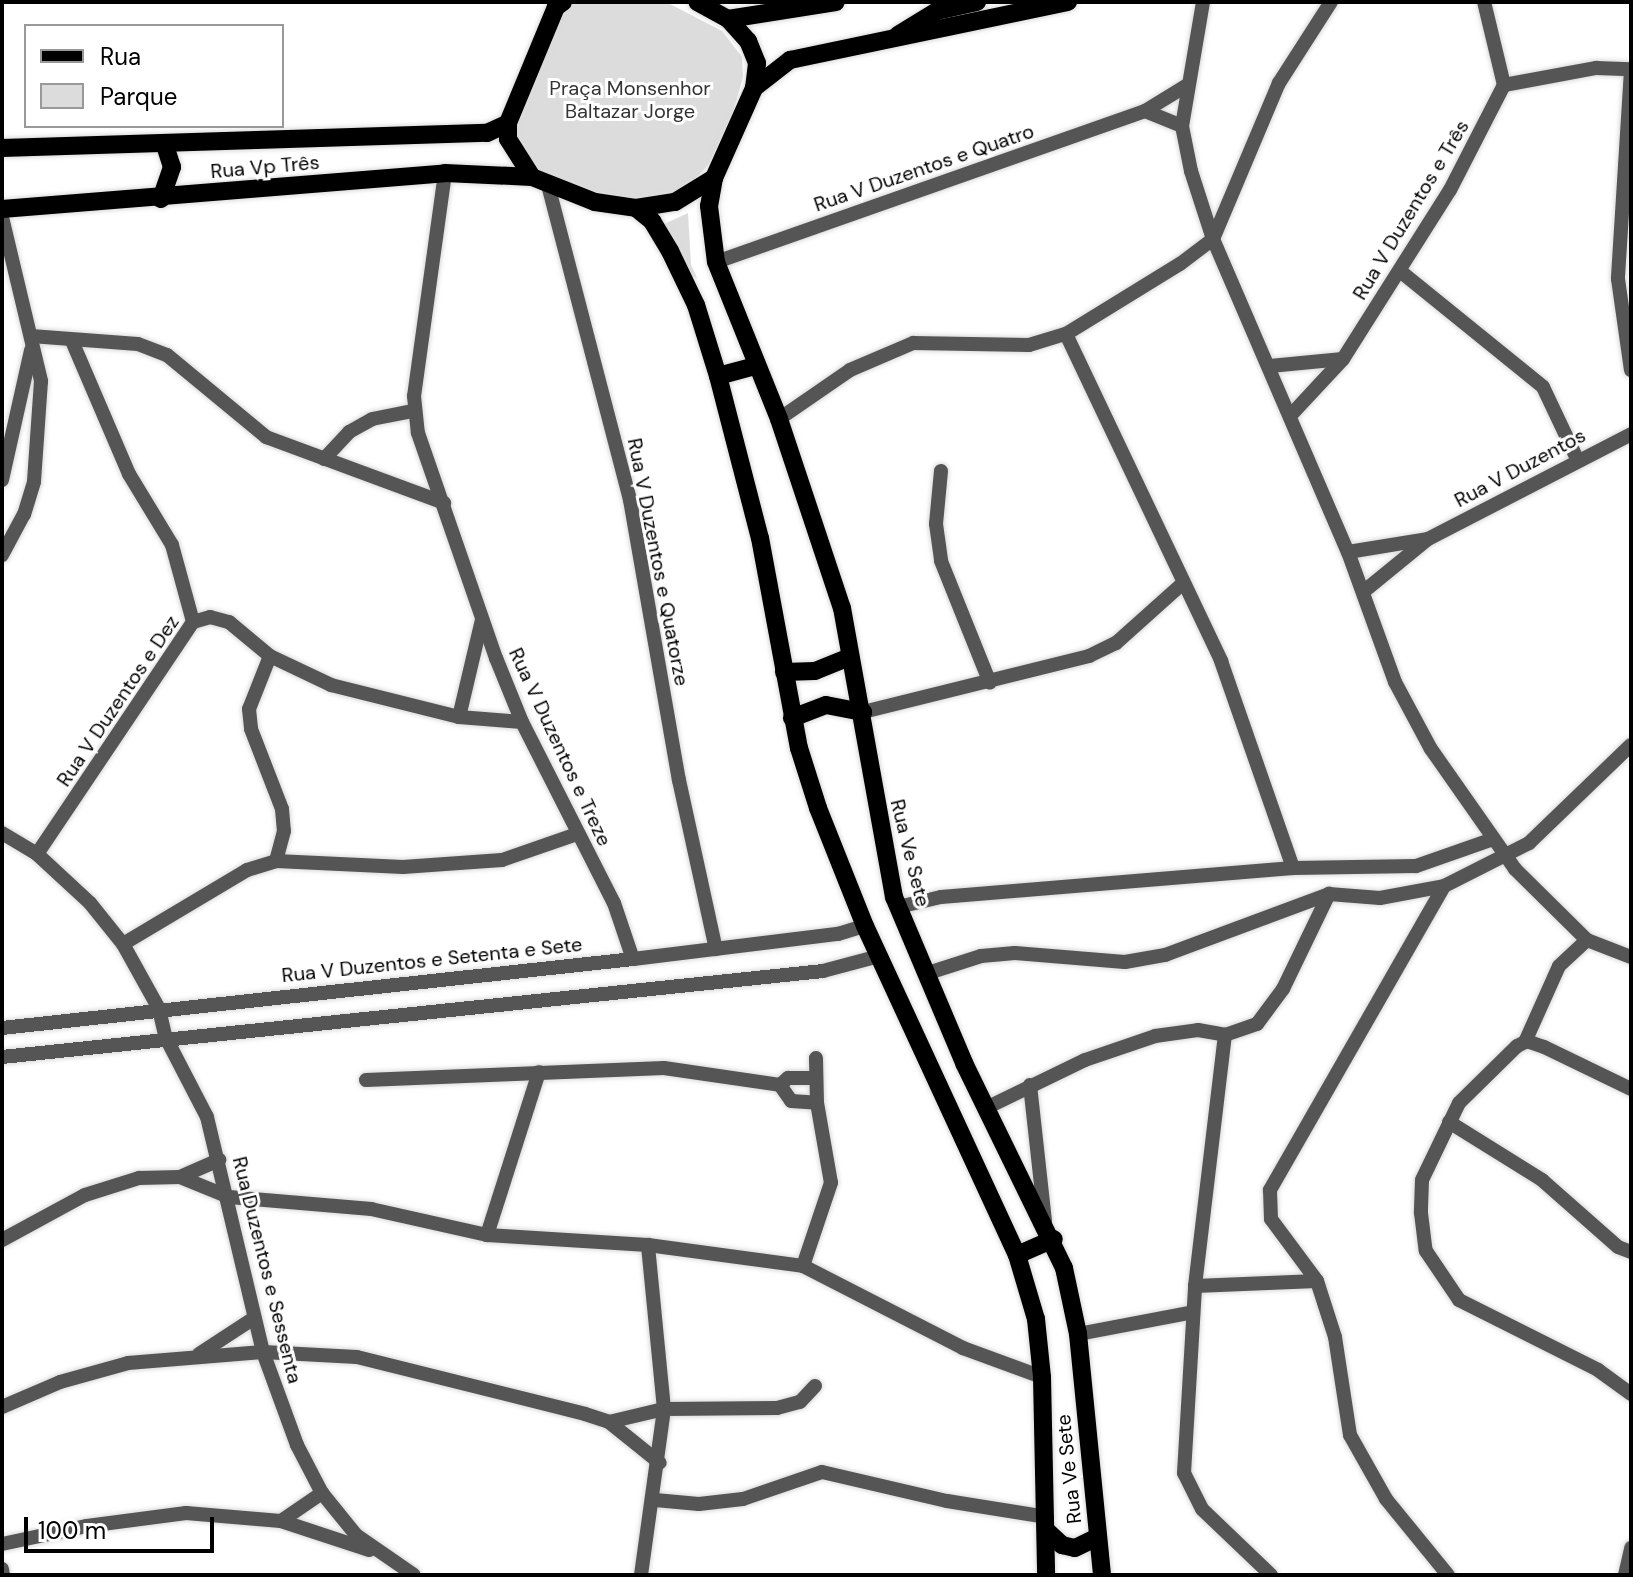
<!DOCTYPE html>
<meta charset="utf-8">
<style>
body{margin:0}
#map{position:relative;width:1633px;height:1577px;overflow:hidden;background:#fff;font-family:"DM Sans",sans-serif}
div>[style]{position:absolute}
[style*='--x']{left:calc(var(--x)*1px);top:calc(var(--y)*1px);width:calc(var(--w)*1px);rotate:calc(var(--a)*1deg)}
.green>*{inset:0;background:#dcdcdc}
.roads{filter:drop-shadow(0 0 2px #dbdbdb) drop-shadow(0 0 2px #dbdbdb)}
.minor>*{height:14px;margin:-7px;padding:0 7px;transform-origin:7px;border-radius:7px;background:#555}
.major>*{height:18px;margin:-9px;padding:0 9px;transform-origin:9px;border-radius:9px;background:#000}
span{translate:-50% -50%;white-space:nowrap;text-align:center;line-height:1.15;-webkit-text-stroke:6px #fff;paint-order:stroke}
.park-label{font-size:20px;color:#333}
.street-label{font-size:20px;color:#000}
.frame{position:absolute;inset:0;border:4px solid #000;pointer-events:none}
.legend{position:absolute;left:24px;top:24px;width:260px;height:104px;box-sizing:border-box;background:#fff;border:2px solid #999;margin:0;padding:10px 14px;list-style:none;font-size:24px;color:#000}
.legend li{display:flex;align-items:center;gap:16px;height:40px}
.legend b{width:40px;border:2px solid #999}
.scale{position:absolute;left:24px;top:1517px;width:190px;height:36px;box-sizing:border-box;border:4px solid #000;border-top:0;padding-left:10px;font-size:24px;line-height:28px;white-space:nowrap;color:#000;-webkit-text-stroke:6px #fff;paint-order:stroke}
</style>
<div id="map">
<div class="green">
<div style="clip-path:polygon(574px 2px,666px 2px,722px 31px,742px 57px,743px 77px,733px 112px,709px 164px,690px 185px,659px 201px,613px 198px,527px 168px,513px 131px,553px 21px)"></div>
<div style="clip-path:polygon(688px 213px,691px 265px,697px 278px,683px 272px,664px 224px)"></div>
</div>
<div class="roads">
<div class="minor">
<div style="--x:1203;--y:2;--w:126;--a:99.6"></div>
<div style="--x:1182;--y:126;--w:46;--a:78.7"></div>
<div style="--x:1191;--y:171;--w:71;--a:72.1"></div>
<div style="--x:1213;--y:239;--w:341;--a:66.7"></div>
<div style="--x:1348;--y:552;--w:138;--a:70.1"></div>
<div style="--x:1395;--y:682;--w:76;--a:61.8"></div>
<div style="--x:1431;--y:749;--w:146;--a:55"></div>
<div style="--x:1515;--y:869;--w:101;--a:44.6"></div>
<div style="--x:1587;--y:940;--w:47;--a:21.1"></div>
<div style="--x:1631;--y:70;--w:209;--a:93.6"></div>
<div style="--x:1618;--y:279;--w:92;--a:81.9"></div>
<div style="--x:1504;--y:85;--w:94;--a:-10.5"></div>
<div style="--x:1596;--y:68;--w:35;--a:2"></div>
<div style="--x:1145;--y:111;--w:40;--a:22"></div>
<div style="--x:445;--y:173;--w:225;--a:97.9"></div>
<div style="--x:414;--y:396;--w:37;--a:84"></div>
<div style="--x:418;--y:433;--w:238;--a:70.9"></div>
<div style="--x:496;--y:658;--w:69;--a:67.9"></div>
<div style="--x:522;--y:722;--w:203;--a:63.1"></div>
<div style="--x:614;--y:903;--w:59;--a:71.3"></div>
<div style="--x:548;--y:185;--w:325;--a:75.4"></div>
<div style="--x:630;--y:500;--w:284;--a:80.1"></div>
<div style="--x:679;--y:780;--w:173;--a:77.7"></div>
<div style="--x:2;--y:217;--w:169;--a:76.6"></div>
<div style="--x:41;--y:381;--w:101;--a:94"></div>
<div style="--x:34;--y:482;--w:34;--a:107"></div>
<div style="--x:24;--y:514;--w:47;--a:118.2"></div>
<div style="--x:716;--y:262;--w:455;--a:-19.4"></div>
<div style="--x:1145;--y:111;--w:48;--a:-31.4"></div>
<div style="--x:1400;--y:271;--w:184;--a:39"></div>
<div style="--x:1543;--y:387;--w:80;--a:64.7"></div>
<div style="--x:1066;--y:334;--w:362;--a:64.6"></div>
<div style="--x:1221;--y:661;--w:219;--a:70.8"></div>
<div style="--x:31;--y:336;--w:107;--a:4.3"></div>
<div style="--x:138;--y:344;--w:31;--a:21"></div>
<div style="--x:167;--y:355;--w:129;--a:39.6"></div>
<div style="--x:266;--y:437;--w:190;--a:20.3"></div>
<div style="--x:72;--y:341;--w:145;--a:66.8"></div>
<div style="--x:129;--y:474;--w:83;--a:58.8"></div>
<div style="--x:172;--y:545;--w:80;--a:74.7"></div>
<div style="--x:1270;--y:366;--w:73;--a:-5.5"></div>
<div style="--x:1290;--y:416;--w:78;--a:-47.1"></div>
<div style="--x:1343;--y:359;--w:200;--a:-57.7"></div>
<div style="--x:1450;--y:190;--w:118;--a:-62.8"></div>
<div style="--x:1504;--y:85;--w:85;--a:-103.5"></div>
<div style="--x:779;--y:419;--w:86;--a:-34.6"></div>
<div style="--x:850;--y:370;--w:69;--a:-23.2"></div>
<div style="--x:913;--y:343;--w:116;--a:1"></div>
<div style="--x:1029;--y:345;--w:39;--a:-17"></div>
<div style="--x:1066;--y:334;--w:134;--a:-31.6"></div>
<div style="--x:1180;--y:264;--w:41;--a:-37.1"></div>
<div style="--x:1213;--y:239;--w:169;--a:-67.1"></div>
<div style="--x:1279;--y:83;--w:96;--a:-57.3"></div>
<div style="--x:324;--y:459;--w:37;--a:-47"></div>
<div style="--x:349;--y:432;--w:26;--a:-29"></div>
<div style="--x:372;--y:419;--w:42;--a:-11"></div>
<div style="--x:941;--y:471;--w:53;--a:95.4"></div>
<div style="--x:936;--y:524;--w:37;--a:82"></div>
<div style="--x:941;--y:561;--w:131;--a:68.1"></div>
<div style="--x:2;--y:480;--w:133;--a:-77.4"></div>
<div style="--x:1348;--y:552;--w:80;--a:-9.3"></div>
<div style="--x:1363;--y:592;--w:84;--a:-39.2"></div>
<div style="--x:1428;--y:539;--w:229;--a:-27.3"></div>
<div style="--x:270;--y:656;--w:57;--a:111.6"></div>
<div style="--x:249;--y:709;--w:20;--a:84"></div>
<div style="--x:251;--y:729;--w:86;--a:68.8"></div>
<div style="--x:282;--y:809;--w:22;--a:85"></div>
<div style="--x:284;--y:831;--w:31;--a:105"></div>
<div style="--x:863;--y:712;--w:233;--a:-13.9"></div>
<div style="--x:1089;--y:656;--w:30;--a:-26"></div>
<div style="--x:1116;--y:643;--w:90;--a:-41.8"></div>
<div style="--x:459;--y:717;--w:100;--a:-76.7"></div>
<div style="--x:2;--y:833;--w:41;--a:31"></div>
<div style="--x:37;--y:854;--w:72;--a:42.8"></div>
<div style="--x:90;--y:903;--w:53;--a:51.2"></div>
<div style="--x:123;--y:944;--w:74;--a:61"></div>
<div style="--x:159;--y:1009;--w:28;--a:77"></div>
<div style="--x:165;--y:1036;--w:91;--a:62.6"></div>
<div style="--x:207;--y:1117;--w:242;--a:76.6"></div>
<div style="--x:263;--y:1352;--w:99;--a:69.9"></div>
<div style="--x:297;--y:1445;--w:54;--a:62.5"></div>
<div style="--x:322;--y:1493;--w:54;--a:51"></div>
<div style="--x:356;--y:1535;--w:70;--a:34.6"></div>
<div style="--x:37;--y:854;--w:280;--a:-56.1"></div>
<div style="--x:193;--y:622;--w:18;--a:-16"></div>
<div style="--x:210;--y:617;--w:20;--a:15"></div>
<div style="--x:229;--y:622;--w:53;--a:39.7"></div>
<div style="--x:270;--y:656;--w:68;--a:25.4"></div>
<div style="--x:331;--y:685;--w:132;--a:14"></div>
<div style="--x:459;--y:717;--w:63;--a:4.5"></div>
<div style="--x:898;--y:907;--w:44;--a:-13.1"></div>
<div style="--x:941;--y:897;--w:353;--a:-4.7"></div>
<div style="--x:1293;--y:868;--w:123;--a:-0.9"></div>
<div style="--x:1416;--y:866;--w:82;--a:-19.3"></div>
<div style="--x:123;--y:944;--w:144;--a:-30.8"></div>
<div style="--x:247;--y:870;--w:30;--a:-17"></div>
<div style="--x:276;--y:861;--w:127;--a:2.7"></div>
<div style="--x:403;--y:867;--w:99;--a:-4"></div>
<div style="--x:502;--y:860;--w:79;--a:-19.1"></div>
<div style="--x:925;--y:974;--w:59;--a:-17.8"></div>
<div style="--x:981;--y:956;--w:34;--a:-5"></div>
<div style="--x:1015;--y:953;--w:110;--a:4.7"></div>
<div style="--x:1125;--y:962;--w:41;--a:-9.9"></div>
<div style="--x:1165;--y:955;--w:175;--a:-20.4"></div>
<div style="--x:1329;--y:894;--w:51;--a:4.5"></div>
<div style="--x:1380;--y:898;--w:65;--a:-10.6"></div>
<div style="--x:1444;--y:886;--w:95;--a:-26.8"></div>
<div style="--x:1529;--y:843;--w:141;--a:-43.9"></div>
<div style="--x:2;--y:1028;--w:635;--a:-6.24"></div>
<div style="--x:633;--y:959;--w:207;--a:-7"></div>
<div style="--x:838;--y:934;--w:28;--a:-17"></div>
<div style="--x:1525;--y:1042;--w:83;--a:-65.9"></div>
<div style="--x:1559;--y:966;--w:38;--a:-43"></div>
<div style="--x:2;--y:1057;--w:825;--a:-5.98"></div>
<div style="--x:823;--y:971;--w:58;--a:-15"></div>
<div style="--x:366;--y:1080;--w:298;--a:-2.3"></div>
<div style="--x:664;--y:1068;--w:117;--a:8.3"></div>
<div style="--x:780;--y:1085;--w:19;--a:55"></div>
<div style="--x:791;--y:1101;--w:26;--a:4"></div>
<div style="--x:780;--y:1085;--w:11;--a:-41"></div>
<div style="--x:788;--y:1078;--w:27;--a:0"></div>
<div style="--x:1030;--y:1085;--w:137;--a:83.7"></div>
<div style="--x:1631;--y:1089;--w:97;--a:-154.2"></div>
<div style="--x:1544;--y:1047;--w:18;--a:-161"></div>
<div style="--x:1527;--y:1041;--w:11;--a:153"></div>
<div style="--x:1517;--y:1046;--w:81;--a:135.5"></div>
<div style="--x:1459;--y:1103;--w:85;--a:115.7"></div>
<div style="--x:1422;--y:1180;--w:33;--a:92"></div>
<div style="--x:1421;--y:1213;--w:38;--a:83"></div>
<div style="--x:1426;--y:1251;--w:59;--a:56"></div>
<div style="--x:1459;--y:1300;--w:156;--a:26.7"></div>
<div style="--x:1598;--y:1370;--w:41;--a:36"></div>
<div style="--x:986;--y:1108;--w:110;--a:-25.9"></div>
<div style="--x:1085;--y:1060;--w:74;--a:-18.9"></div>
<div style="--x:1155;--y:1036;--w:43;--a:-7.9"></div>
<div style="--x:1198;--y:1030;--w:27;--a:10"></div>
<div style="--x:1449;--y:1122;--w:110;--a:31.9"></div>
<div style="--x:1542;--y:1180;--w:101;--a:41.4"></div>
<div style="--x:1618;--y:1247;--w:14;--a:21"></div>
<div style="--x:180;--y:1177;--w:43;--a:-23.6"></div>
<div style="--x:487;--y:1235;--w:171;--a:-72.3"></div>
<div style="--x:2;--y:1240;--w:94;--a:-28.5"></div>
<div style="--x:85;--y:1195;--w:57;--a:-17.5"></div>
<div style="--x:139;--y:1178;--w:41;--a:-1.4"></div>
<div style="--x:180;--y:1177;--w:53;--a:22.2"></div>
<div style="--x:229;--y:1197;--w:143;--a:4.8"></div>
<div style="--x:371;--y:1209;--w:119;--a:12.6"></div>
<div style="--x:487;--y:1235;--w:161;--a:3.6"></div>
<div style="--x:648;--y:1245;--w:156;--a:7.7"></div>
<div style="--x:803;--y:1266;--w:180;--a:27.1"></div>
<div style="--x:963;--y:1348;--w:84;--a:20.2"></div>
<div style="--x:803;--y:1266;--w:88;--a:-71.4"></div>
<div style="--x:831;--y:1183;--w:81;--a:-99.9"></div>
<div style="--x:817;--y:1103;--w:45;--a:-91.3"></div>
<div style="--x:1317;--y:1281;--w:77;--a:-126.6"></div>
<div style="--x:1271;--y:1219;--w:29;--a:-92"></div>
<div style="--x:1270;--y:1190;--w:350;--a:-60.2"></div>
<div style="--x:1195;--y:1286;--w:122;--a:-2.3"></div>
<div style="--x:1317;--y:1281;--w:59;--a:72.2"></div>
<div style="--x:1335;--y:1337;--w:99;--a:81.3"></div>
<div style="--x:1350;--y:1435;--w:73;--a:60.6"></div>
<div style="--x:1386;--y:1499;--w:98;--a:50.8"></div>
<div style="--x:1078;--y:1334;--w:117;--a:-10.8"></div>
<div style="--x:199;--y:1354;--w:66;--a:-33.2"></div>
<div style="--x:2;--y:1407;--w:63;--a:-23.3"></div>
<div style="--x:60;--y:1382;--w:71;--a:-15.6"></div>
<div style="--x:128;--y:1363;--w:135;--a:-4.7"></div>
<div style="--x:263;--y:1352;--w:94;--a:3"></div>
<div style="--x:357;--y:1357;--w:235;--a:14"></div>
<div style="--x:585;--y:1414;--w:25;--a:18"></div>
<div style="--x:609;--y:1422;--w:65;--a:38.8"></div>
<div style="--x:609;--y:1422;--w:57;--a:-13.3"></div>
<div style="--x:664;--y:1409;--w:113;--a:-0.5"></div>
<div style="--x:777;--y:1408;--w:24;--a:-15"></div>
<div style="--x:800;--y:1402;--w:22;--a:-47"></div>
<div style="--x:655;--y:1500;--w:44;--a:5.2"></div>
<div style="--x:699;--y:1504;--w:44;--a:-6.5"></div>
<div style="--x:743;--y:1499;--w:83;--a:-18.9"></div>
<div style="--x:822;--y:1472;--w:128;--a:13.1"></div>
<div style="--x:947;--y:1501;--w:101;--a:9.1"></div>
<div style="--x:281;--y:1521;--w:50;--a:-34.3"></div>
<div style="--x:2;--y:1544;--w:87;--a:-12"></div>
<div style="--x:87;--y:1526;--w:100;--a:-7.5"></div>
<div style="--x:186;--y:1513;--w:95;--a:4.8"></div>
<div style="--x:281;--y:1521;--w:93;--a:18.2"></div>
<div style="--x:2;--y:1569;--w:6;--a:81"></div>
<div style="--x:641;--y:1575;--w:168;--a:-82.1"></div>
<div style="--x:664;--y:1409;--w:165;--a:-95.6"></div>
<div style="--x:1271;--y:1575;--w:95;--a:-136.3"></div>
<div style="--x:1202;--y:1509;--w:40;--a:-116.6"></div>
<div style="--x:1184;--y:1473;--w:187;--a:-86.6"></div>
<div style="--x:1195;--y:1286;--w:253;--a:-83.2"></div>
<div style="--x:1225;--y:1035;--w:34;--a:-19"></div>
<div style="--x:1257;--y:1024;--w:44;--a:-53.4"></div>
<div style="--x:1283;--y:989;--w:106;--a:-64.2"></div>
<div style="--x:1625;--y:1575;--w:28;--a:-77"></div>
</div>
<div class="major">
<div style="--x:563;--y:2;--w:9;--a:144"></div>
<div style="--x:556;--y:7;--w:126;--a:112.5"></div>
<div style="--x:508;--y:123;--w:16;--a:90"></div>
<div style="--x:508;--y:139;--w:45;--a:57.7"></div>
<div style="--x:532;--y:177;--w:68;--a:21.6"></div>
<div style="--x:595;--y:202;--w:41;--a:8.3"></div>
<div style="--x:636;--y:208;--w:39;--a:-9"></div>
<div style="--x:675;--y:202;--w:46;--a:-31.6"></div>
<div style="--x:714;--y:178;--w:98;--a:-66"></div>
<div style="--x:754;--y:88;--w:25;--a:-83"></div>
<div style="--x:757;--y:63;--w:24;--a:-112"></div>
<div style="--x:748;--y:41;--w:30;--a:-132"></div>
<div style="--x:728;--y:19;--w:35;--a:-151"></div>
<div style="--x:728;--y:19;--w:109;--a:-8.9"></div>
<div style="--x:898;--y:35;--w:46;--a:-31.6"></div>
<div style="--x:937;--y:11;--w:41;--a:-12.7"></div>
<div style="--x:754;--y:88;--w:46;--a:-37.9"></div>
<div style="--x:790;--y:60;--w:284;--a:-11.8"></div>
<div style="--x:2;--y:148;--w:485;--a:-1.8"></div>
<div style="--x:487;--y:133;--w:23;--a:-25"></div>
<div style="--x:714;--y:178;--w:28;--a:100"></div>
<div style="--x:709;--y:206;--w:56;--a:82.9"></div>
<div style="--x:716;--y:262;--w:169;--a:68.1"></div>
<div style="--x:779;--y:419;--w:199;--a:71.6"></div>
<div style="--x:842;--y:608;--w:294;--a:79.8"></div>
<div style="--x:894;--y:897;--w:180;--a:67.1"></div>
<div style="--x:964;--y:1063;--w:228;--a:64"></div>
<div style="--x:1064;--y:1268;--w:67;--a:78"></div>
<div style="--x:1078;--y:1334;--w:242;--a:84.3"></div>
<div style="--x:161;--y:199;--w:34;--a:-71"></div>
<div style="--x:172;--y:167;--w:25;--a:-108"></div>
<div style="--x:636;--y:208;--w:21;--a:39"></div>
<div style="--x:652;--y:221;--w:35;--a:59"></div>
<div style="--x:670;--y:251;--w:60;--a:64.3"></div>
<div style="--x:696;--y:305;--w:74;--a:72.8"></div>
<div style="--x:718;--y:376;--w:167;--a:75.5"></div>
<div style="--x:760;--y:538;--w:214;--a:79.5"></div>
<div style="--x:799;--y:748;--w:63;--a:72.4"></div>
<div style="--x:818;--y:808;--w:127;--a:68.3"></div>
<div style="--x:865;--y:926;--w:362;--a:65.2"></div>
<div style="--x:1017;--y:1255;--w:67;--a:73.5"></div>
<div style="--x:1036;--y:1319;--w:58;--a:84.1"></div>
<div style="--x:1042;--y:1377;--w:198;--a:88.8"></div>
<div style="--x:2;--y:209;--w:444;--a:-4.6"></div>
<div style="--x:445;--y:173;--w:87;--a:2.6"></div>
<div style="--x:718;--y:376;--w:39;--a:-15"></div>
<div style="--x:784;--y:672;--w:31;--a:-2"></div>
<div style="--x:815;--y:671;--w:38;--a:-22"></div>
<div style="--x:792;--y:718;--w:36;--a:-21"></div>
<div style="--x:826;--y:705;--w:38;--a:11"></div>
<div style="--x:1017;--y:1255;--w:40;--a:-23.4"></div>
<div style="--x:1047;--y:1531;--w:21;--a:43"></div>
<div style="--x:1062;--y:1545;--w:13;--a:13"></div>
<div style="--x:1075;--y:1548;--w:25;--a:-26"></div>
</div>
</div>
<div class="park-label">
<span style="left:630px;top:100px">Praça Monsenhor<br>Baltazar Jorge</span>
</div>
<div class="street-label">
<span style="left:265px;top:167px;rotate:-5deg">Rua Vp Três</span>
<span style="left:924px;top:168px;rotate:-19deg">Rua V Duzentos e Quatro</span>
<span style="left:1411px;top:210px;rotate:-59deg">Rua V Duzentos e Três</span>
<span style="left:1520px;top:468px;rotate:-28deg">Rua V Duzentos</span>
<span style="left:658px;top:562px;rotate:79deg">Rua V Duzentos e Quatorze</span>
<span style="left:118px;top:701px;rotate:-56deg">Rua V Duzentos e Dez</span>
<span style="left:560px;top:747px;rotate:65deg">Rua V Duzentos e Treze</span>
<span style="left:910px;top:853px;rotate:76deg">Rua Ve Sete</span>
<span style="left:432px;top:960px;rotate:-6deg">Rua V Duzentos e Setenta e Sete</span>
<span style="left:267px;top:1270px;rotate:76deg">Rua Duzentos e Sessenta</span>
<span style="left:1069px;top:1469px;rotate:-96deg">Rua Ve Sete</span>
</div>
<div class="frame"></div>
<ul class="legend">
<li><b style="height:10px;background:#000"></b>Rua</li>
<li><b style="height:22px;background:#dcdcdc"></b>Parque</li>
</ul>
<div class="scale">100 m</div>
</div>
